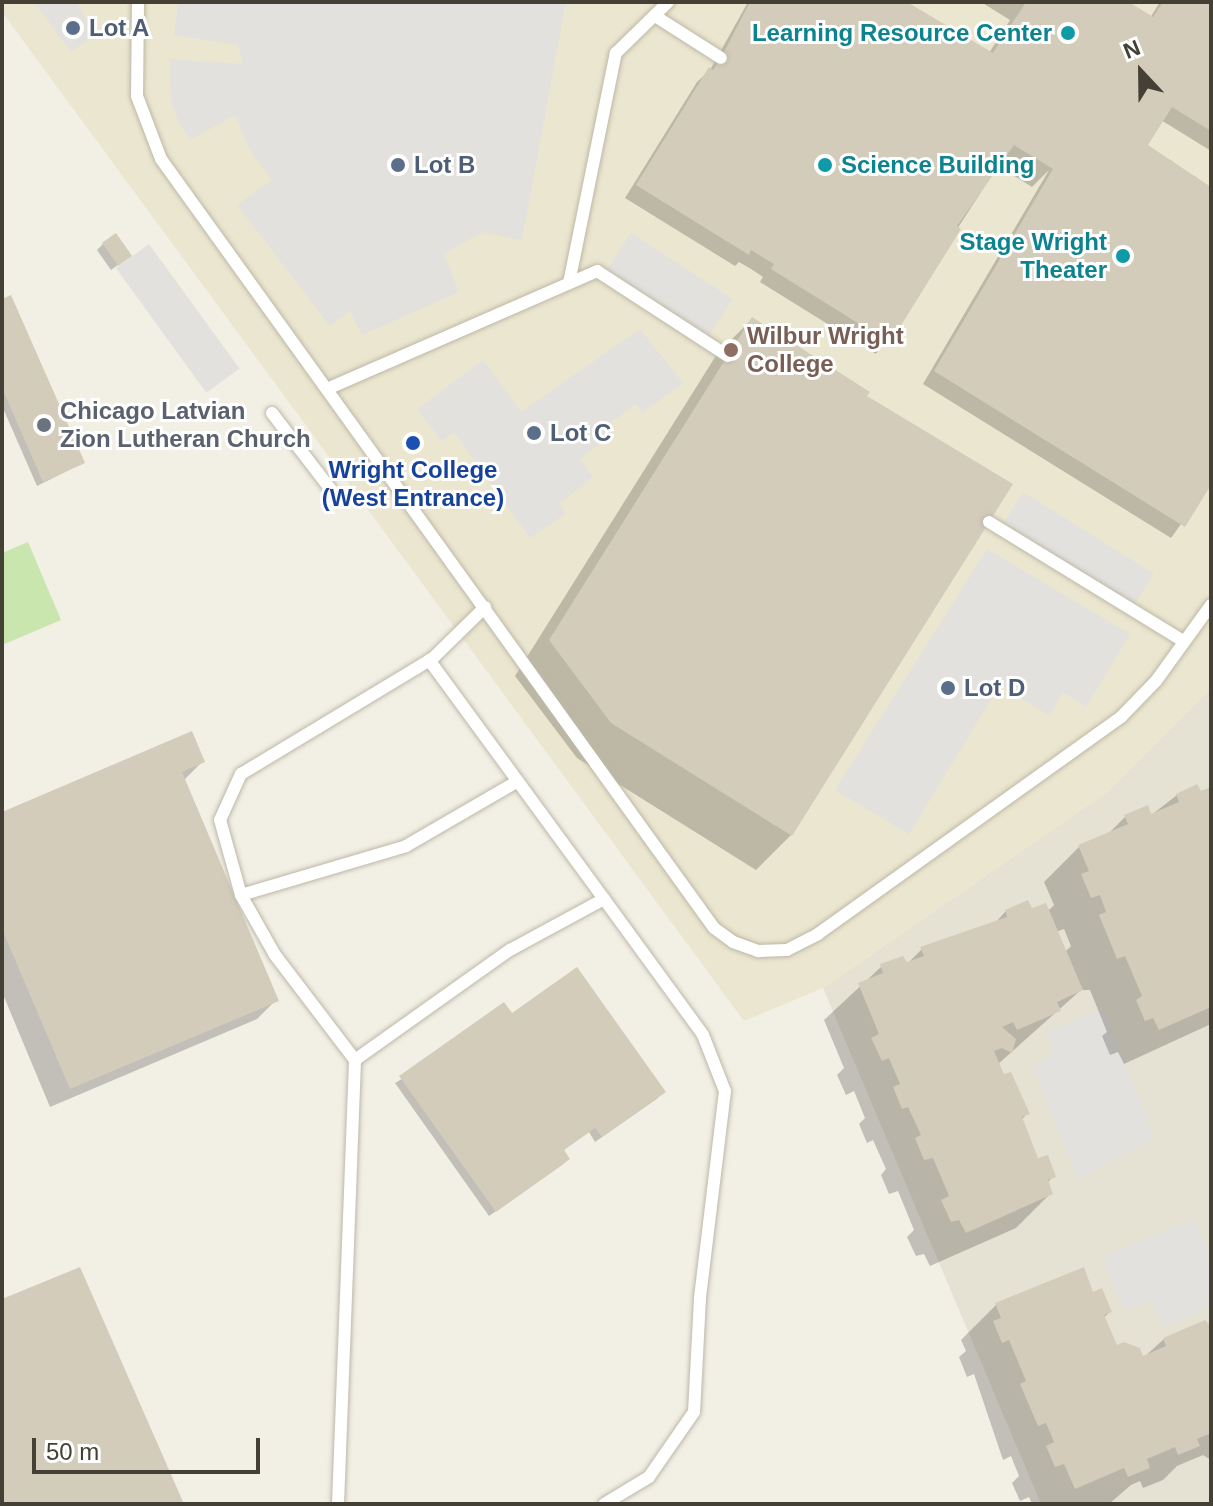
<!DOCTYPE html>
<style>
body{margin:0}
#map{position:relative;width:1213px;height:1506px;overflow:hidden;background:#f2efe5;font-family:Helvetica,sans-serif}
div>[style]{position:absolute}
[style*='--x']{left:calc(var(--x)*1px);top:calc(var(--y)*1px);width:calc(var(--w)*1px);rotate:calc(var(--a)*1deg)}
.residential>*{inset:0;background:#e6e2d3}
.education>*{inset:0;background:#ebe6cf}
.green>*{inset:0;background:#c8e6ae}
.parking>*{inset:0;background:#e3e1dd;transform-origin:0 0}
.shadow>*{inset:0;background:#0003}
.building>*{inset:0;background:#d3ccbb;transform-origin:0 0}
.roads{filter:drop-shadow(0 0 2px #bdb8a8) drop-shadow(0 0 2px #bdb8a8)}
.lane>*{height:12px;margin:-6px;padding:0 6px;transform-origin:6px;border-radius:6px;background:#fff}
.dots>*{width:22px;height:22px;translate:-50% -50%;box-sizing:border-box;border:4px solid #fff;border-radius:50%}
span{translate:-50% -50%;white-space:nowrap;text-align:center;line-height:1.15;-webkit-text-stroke:6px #fff;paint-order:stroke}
.service-label{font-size:24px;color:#4e5e75;font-weight:700}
.left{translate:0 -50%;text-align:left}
.culture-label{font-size:24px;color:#0d838f;font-weight:700}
.right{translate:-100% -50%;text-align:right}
.education-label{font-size:24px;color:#785e54;font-weight:700}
.worship-label{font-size:24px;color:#5b616d;font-weight:700}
.transit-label{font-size:24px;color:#164399;font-weight:700}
.frame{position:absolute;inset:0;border:4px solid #444035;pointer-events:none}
.north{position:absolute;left:1101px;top:32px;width:80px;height:80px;-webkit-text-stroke:6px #fff;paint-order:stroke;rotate:338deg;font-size:22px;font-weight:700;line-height:32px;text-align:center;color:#444035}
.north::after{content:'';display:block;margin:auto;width:28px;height:36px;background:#444035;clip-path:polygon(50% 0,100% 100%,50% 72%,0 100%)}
.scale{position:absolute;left:32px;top:1438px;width:228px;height:36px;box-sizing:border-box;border:4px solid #444035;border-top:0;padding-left:10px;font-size:24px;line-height:28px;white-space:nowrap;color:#444035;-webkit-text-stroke:6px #fff;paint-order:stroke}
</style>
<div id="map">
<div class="residential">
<div style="clip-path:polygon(1211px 688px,1211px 1504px,1041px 1504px,823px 988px,1107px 792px)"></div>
</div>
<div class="education">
<div style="clip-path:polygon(2px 2px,1211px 2px,1211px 688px,1107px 792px,823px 988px,744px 1021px,2px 12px)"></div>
</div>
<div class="green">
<div style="clip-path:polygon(28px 542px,61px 620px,2px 645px,2px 553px)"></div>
</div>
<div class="parking">
<div style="clip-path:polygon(34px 2px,76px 2px,85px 18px,94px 19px,92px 37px,71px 52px)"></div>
<div style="clip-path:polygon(178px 2px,566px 2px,522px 240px,482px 232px,444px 254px,459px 292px,362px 335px,350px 311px,330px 326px,237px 205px,272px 180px,250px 150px,235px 115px,190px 140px,178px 120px,171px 102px,170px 59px,243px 64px,238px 45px,174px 35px)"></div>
<div style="left:631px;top:233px;width:121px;height:51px;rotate:33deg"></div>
<div style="left:149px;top:244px;width:154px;height:41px;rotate:54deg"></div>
<div style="clip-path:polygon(640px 329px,683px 383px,642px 413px,636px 404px,607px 425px,613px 434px,580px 459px,593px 477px,559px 504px,566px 514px,530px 538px,454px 432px,442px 441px,417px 409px,483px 360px,521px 412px)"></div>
<div style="left:1023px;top:492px;width:154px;height:44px;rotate:32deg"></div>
<div style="clip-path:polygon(987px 549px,1130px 634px,1086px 707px,1063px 692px,1050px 716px,1000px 685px,909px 834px,835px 790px)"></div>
<div style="clip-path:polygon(1103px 1008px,1155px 1138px,1078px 1179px,1032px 1064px,1051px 1056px,1054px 1049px,1045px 1033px)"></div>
<div style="clip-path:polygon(1194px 1219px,1211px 1258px,1211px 1306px,1163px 1327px,1152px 1300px,1125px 1311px,1102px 1257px)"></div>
</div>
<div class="shadow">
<div style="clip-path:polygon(748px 2px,904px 2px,989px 53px,1010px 20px,981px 2px,1128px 2px,1150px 18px,1160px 2px,1211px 2px,1211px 151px,1161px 120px,1143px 146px,1211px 190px,1211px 482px,1171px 538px,923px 384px,1049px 170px,1032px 187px,998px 166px,876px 354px,760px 282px,763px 277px,751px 269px,739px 262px,735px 266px,625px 198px,697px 82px,710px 70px)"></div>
<div style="clip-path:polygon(103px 244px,123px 261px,111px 270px,97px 250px)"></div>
<div style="clip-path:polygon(2px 301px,83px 463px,37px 486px,2px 406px)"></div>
<div style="clip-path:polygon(752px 319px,791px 835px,756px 870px,577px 758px,515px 676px,717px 354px)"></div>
<div style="clip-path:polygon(203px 761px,183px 781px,276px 1000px,257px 1019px,50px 1107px,2px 992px,2px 814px)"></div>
<div style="clip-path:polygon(evenodd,1211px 789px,1211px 1024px,1124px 1064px,1118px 1052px,1110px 1055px,1102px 1036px,1107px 1032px,1090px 990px,1081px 990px,997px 1065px,1027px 1114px,1021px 1120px,1037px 1161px,1054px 1176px,1047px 1183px,1051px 1193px,1016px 1228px,930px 1266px,924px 1254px,916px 1256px,907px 1237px,914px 1230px,898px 1191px,889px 1194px,881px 1175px,886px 1169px,873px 1140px,867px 1143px,859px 1124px,865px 1118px,854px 1091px,846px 1095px,837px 1075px,844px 1068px,824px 1020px,882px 966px,906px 965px,922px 949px,994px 924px,1006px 911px,1048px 911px,1054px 905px,1044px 882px,1079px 847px,1107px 835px,1126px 816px,1150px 816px,1177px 795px,1211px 789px,1064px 929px,1071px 946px,1065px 952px,1056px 932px,1064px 929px)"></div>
<div style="clip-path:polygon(512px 1015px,658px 1098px,595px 1142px,589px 1132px,562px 1151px,568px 1159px,562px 1165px,489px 1216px,395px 1083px)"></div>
<div style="clip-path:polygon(1092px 1294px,1110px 1312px,1103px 1318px,1116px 1347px,1142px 1359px,1164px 1339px,1211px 1328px,1211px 1460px,1203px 1455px,1177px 1466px,1163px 1480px,1143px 1488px,1140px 1481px,1131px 1485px,1109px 1504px,1032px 1504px,1029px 1497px,1020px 1501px,1012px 1483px,1019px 1476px,1011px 1456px,1003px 1460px,974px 1374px,967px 1377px,959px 1357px,966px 1351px,961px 1340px,996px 1305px)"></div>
</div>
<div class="building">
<div style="clip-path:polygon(750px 2px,907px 2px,993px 53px,1026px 2px,1129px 2px,1153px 17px,1163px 2px,1211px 2px,1211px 131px,1172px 107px,1148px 145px,1211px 187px,1211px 485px,1185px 527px,934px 371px,1053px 169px,1014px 145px,957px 226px,961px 229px,890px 343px,771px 269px,774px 264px,751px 250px,749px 255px,636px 185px,709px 67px,713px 70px,721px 58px)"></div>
<div style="left:116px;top:233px;width:28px;height:17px;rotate:55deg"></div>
<div style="clip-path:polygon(11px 295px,85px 463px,43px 482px,2px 388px,2px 299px)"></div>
<div style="clip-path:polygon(752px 317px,870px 392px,867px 396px,1013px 484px,792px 836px,611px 723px,549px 640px)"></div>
<div style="clip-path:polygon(192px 731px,205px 762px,182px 772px,279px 1001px,70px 1089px,2px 929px,2px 812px)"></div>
<div style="clip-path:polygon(1197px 784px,1201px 791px,1211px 787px,1211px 1007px,1159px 1030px,1153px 1018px,1145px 1021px,1136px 1000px,1142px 996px,1125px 956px,1117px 959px,1099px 915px,1106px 912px,1100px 895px,1091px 898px,1081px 874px,1089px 871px,1078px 845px,1128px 824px,1124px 815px,1148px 805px,1151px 814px,1179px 802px,1176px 794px)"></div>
<div style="clip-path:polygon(1028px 900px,1032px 908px,1046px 903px,1083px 990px,1057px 1002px,1061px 1011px,1017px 1030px,1013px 1022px,1002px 1027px,1016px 1039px,1012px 1053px,1002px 1048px,994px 1051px,1004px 1074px,1011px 1072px,1030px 1114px,1022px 1117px,1038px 1158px,1048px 1155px,1056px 1177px,1048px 1180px,1053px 1194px,966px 1233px,959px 1220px,951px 1222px,941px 1200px,949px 1196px,933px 1158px,924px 1160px,915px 1138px,921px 1135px,908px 1107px,902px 1109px,893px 1087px,900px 1084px,889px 1058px,882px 1061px,871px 1038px,879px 1034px,858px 983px,883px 973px,880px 964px,903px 956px,907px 962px,924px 956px,920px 947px,1007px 917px,1005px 910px)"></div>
<div style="clip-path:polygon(577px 967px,666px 1092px,602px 1137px,595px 1128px,564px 1150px,570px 1159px,496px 1212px,399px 1076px,504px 1002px,512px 1013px)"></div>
<div style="clip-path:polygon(80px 1267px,184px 1504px,2px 1504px,2px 1299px)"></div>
<div style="clip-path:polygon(1084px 1267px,1093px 1292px,1102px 1288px,1112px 1312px,1104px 1315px,1117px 1345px,1124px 1342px,1140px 1348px,1143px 1356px,1166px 1346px,1163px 1338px,1205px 1320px,1211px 1326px,1211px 1433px,1197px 1439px,1200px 1446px,1178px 1455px,1175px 1447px,1147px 1459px,1150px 1468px,1128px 1477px,1124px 1468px,1075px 1489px,1064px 1464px,1055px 1467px,1046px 1446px,1054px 1442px,1046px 1423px,1038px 1426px,1020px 1384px,1026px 1381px,1009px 1340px,1002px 1343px,993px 1321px,1001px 1318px,995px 1303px)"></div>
</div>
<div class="roads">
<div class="lane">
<div style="--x:138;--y:2;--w:94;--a:90.6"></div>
<div style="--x:137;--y:96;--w:67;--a:69.1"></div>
<div style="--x:161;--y:159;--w:947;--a:54.28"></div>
<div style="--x:714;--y:928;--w:24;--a:36"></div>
<div style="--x:733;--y:942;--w:27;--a:20"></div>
<div style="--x:758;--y:951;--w:29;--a:-2"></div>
<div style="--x:787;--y:950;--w:35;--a:-27"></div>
<div style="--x:818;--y:934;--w:373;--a:-35.6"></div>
<div style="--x:1121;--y:717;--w:50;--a:-45.8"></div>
<div style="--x:1156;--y:681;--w:94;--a:-54.1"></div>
<div style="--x:655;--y:16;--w:78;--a:32.5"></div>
<div style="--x:569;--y:283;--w:235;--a:-78.5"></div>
<div style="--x:616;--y:53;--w:73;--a:-44.4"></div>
<div style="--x:327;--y:389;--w:295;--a:-23.6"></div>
<div style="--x:597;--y:271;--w:156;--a:33"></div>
<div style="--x:272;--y:413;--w:97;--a:52.5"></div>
<div style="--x:989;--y:522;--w:228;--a:31.5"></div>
<div style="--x:241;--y:895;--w:172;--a:-16.5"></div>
<div style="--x:406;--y:846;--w:129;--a:-30.1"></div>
<div style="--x:604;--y:899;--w:168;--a:53.9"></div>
<div style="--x:703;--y:1035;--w:60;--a:68.6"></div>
<div style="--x:725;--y:1091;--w:209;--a:96.9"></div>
<div style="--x:700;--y:1298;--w:114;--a:93"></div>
<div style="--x:694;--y:1412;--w:79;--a:124.7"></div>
<div style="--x:649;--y:1477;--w:52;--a:149"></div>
<div style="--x:355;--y:1060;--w:132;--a:-127.3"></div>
<div style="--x:275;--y:955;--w:69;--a:-119.5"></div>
<div style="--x:241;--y:895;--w:78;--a:-105.6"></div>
<div style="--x:220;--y:820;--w:51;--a:-65.5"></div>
<div style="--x:241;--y:774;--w:224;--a:-31.1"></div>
<div style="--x:433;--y:658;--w:73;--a:-44.4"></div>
<div style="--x:338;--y:1504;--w:444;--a:-87.8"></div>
<div style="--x:355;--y:1060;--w:190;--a:-35.4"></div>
<div style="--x:510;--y:950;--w:107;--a:-28.5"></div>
<div style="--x:604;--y:899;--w:296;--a:-126.2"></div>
</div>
</div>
<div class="dots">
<div style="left:73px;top:28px;background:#5c6f8a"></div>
<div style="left:1068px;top:33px;background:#0f9aa8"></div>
<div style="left:398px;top:165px;background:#5c6f8a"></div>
<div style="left:825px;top:165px;background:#0f9aa8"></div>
<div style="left:1123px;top:256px;background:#0f9aa8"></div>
<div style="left:731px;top:350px;background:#8d6e63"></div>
<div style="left:44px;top:425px;background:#6b7280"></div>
<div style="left:534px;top:433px;background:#5c6f8a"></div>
<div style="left:413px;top:443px;background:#1a4fb4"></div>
<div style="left:948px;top:688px;background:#5c6f8a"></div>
</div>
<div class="service-label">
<span class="left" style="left:89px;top:28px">Lot A</span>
<span class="left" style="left:414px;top:165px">Lot B</span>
<span class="left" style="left:550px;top:433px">Lot C</span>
<span class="left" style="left:964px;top:688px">Lot D</span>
</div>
<div class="culture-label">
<span class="right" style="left:1052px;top:33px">Learning Resource Center</span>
<span class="left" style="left:841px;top:165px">Science Building</span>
<span class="right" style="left:1107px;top:256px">Stage Wright<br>Theater</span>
</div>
<div class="education-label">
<span class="left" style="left:747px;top:350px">Wilbur Wright<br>College</span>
</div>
<div class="worship-label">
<span class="left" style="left:60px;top:425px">Chicago Latvian<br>Zion Lutheran Church</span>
</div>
<div class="transit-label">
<span style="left:413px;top:484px">Wright College<br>(West Entrance)</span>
</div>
<div class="frame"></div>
<div class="north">N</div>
<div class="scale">50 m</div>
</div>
